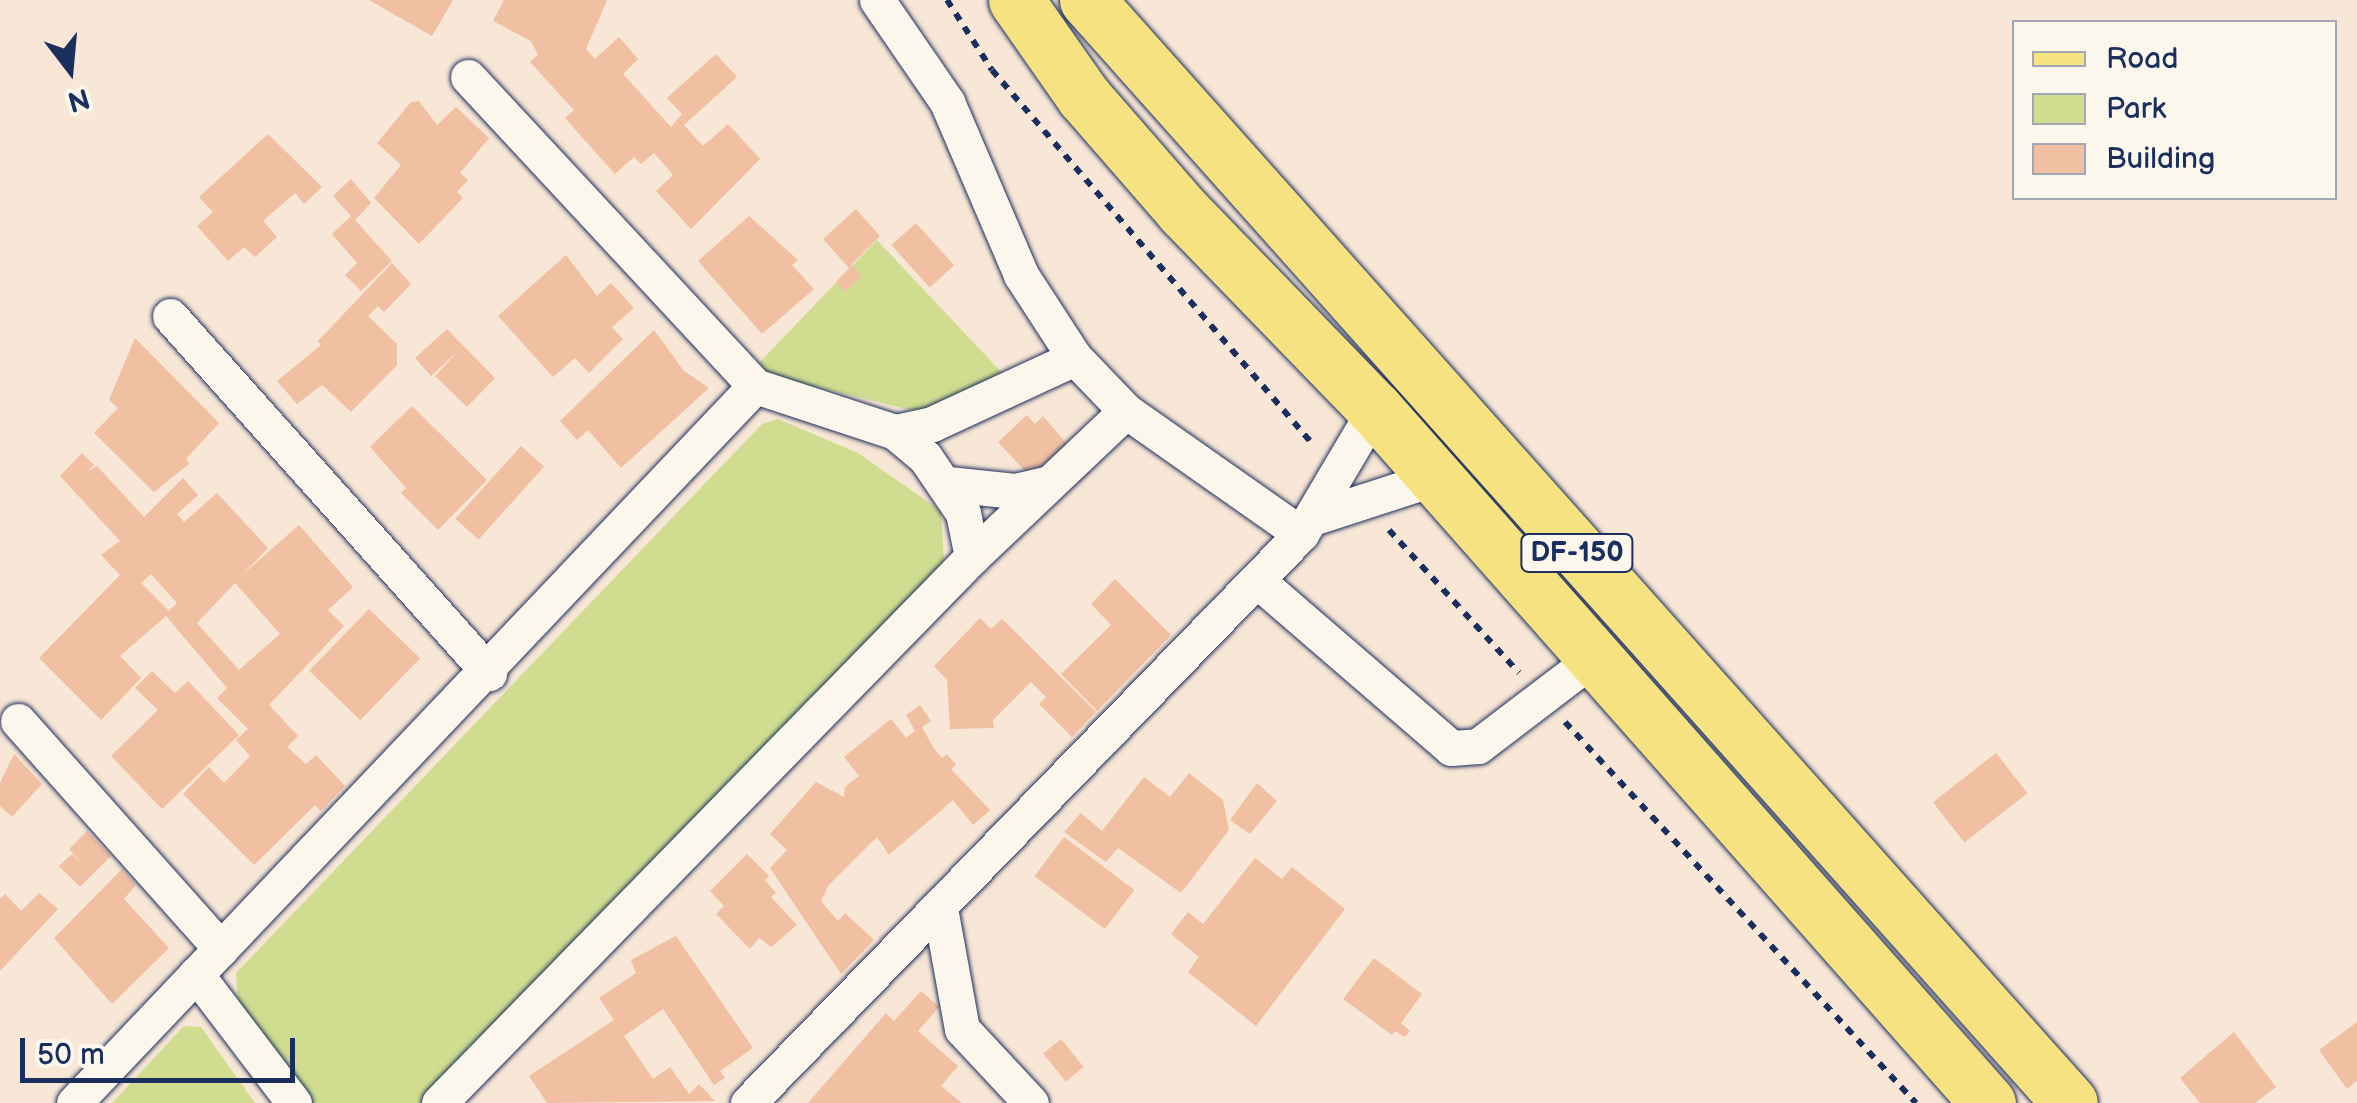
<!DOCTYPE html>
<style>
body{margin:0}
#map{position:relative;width:2357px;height:1103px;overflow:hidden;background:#f8e6d6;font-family:"Balsamiq Sans",sans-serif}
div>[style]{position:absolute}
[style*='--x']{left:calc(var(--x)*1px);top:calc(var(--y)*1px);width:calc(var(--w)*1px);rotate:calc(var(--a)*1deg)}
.green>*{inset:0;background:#d0dd90}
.building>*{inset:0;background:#f1bfa2;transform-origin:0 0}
.path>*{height:6px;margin-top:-3px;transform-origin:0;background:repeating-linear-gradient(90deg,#1b2f5e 0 8px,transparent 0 16px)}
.roads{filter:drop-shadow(0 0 2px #1b2f5e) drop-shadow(0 0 2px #1b2f5e)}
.street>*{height:35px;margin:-17.5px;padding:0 17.5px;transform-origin:17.5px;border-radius:17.5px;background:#fbf7ec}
.primary>*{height:55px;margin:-27.5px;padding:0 27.5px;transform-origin:27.5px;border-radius:27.5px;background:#f7e281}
span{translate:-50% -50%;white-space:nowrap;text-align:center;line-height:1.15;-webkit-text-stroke:8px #fbf7ec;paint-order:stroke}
.shield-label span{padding:2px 8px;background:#fbf7ec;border:2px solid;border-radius:8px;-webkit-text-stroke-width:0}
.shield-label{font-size:28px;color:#1b2f5e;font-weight:700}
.legend{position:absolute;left:2012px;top:20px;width:325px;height:180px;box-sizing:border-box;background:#fbf7ec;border:2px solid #a1a7b3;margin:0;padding:12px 18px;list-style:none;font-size:30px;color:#1b2f5e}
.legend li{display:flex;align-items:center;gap:20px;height:50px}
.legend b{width:50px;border:2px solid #a1a7b3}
.north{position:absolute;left:20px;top:20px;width:100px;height:100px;-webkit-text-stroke:8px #fbf7ec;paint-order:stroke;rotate:164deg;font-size:28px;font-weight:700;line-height:40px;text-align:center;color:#1b2f5e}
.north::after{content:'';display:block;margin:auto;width:35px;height:45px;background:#1b2f5e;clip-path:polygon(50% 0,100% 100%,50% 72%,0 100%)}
.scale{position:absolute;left:20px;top:1038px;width:275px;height:45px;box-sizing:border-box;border:5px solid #1b2f5e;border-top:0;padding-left:12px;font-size:30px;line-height:35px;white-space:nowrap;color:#1b2f5e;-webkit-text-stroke:8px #fbf7ec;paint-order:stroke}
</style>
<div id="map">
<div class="green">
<div style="clip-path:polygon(877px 240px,1004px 375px,919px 412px,772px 376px,758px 364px)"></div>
<div style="clip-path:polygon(778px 419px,858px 453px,941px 511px,944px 562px,420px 1103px,311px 1103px,238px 1006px,236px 973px,762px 424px)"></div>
<div style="clip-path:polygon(184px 1026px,201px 1027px,255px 1103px,112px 1103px)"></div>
</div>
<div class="building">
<div style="clip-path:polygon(369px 0,453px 0,432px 36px)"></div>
<div style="clip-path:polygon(504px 0,607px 0,586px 49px,595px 59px,619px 37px,638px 59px,623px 74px,671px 127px,682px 114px,667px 98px,716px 54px,737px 77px,684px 125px,703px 146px,728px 124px,760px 159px,691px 229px,656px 191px,673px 175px,654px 153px,641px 164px,634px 157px,615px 174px,565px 118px,574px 110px,530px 62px,538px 55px,531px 41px,493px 21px)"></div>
<div style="clip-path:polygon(419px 101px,437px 125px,456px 107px,489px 138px,460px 173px,468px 180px,457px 192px,463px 198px,419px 244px,374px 198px,401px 165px,377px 143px,411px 102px)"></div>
<div style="clip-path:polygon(268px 134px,322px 187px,304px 204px,295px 193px,263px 221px,277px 237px,255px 257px,244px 247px,228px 261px,197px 226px,213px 212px,199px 197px)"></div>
<div style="clip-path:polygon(351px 179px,371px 203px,355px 220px,392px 261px,361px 291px,345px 275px,357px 263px,332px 234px,351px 216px,333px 196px)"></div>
<div style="clip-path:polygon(856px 209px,880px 236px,851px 265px,862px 275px,845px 292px,836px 282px,849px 268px,823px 239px)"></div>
<div style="clip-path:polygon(749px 216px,798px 260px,792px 265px,814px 289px,762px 334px,698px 261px)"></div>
<div style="left:916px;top:223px;width:57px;height:33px;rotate:48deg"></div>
<div style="clip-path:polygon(566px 255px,597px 296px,611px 283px,634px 308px,612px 327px,623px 339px,589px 373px,575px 358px,553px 377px,498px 316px)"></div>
<div style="clip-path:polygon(392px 263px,411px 284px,384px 312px,378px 306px,368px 316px,397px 344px,397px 365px,351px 412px,322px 385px,297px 404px,277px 381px,321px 345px,318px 341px)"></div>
<div style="clip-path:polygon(447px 329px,495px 378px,467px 407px,435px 376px,460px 349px,431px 376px,415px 358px)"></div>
<div style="clip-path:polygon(654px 330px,684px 371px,709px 388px,621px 468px,588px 430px,577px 440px,560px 421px)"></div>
<div style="clip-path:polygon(135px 338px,219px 423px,186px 459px,189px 464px,154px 492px,94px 433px,118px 408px,109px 400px)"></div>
<div style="clip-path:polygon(412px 406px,487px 480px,438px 530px,401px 493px,406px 488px,370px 447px)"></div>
<div style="clip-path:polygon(1027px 415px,1035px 424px,1043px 416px,1091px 472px,1062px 497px,1045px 478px,1038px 485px,998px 442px)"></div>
<div style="left:521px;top:446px;width:31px;height:98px;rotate:42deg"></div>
<div style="clip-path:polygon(evenodd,82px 453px,94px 465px,88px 471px,97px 466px,144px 517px,183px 478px,198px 495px,177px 514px,184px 522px,217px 493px,268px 548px,242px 575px,299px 525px,353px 587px,328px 610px,344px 626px,269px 705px,298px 736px,287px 747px,306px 764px,316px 755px,345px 786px,321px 811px,315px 805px,254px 865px,183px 794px,209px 767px,224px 783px,250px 756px,236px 740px,248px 729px,217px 698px,227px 688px,166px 616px,120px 656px,141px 678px,101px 720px,39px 658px,120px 575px,101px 555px,120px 541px,60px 476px,82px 453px,151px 574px,177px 603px,169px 611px,141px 583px,151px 574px,82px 453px,235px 583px,280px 634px,239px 670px,197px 623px,235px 583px)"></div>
<div style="clip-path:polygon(1115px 579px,1171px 635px,1097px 711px,1061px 674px,1111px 625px,1091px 604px)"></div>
<div style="left:369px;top:609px;width:71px;height:86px;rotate:44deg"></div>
<div style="clip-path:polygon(980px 618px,991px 629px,1002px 619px,1096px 712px,1072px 737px,1039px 704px,1046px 697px,1031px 682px,993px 720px,994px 728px,950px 729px,947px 680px,934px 666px)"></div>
<div style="clip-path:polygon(152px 671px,175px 693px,188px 681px,239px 735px,162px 809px,111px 756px,158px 710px,135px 688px)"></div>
<div style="clip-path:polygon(920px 705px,931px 721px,922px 727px,933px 747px,942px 758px,947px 754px,956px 765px,951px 769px,990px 810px,973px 825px,953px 800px,889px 855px,877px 837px,828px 886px,821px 901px,838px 921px,845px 913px,874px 940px,841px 974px,770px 868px,787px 850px,770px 834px,816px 782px,844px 797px,845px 787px,859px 776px,844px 757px,891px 719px,906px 738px,915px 731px,906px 715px)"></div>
<div style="left:1996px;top:753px;width:51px;height:80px;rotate:52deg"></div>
<div style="clip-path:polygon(14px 754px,42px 784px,12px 817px,0 806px,0 783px)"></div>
<div style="clip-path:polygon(1189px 773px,1223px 800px,1229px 830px,1181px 893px,1118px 848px,1106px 862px,1064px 832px,1081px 813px,1102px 831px,1144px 777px,1170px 797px)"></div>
<div style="clip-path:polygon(1257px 783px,1277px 801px,1250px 834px,1230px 820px)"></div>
<div style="clip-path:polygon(87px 831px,111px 856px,80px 887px,59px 866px,72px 854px,84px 866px,69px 849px)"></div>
<div style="left:1064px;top:837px;width:88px;height:49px;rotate:37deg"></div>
<div style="clip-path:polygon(747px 854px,769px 876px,765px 880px,776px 893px,771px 897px,797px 925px,771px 947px,759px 938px,750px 949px,716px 914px,724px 906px,710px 891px)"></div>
<div style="clip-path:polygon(1255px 858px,1282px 879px,1292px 867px,1345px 909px,1256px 1026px,1188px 972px,1199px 957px,1171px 934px,1188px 912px,1203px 924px)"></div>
<div style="clip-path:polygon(122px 869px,136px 885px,124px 899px,169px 948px,112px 1004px,54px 938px)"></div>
<div style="clip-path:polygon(39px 893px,58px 909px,0 971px,0 899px,5px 894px,21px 911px)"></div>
<div style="clip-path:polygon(676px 936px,753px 1048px,720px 1071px,725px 1078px,714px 1085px,663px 1009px,624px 1036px,653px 1079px,670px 1067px,689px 1094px,699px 1084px,715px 1101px,547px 1103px,529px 1076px,614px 1020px,599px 998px,636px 973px,631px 960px)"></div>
<div style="clip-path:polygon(1374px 958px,1422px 994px,1401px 1023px,1410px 1031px,1405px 1037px,1395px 1031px,1392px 1035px,1343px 999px)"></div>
<div style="clip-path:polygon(921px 991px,939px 1007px,918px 1031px,958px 1066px,941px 1086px,962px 1103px,808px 1103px,886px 1013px,894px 1021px)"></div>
<div style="clip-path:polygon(2357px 1022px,2357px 1081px,2347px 1089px,2319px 1050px)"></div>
<div style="clip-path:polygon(2234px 1032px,2276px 1087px,2255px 1103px,2200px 1103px,2180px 1078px)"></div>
<div style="left:1061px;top:1039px;width:36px;height:23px;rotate:51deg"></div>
</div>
<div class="path">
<div style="--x:947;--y:0;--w:83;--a:57.3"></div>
<div style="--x:992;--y:70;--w:495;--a:49.4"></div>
<div style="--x:1389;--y:530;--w:193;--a:47.7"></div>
<div style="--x:1565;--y:722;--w:518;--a:47.35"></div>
</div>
<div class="roads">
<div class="street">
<div style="--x:877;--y:0;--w:124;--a:55.5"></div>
<div style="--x:947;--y:102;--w:188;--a:66.8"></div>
<div style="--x:1021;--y:275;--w:99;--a:57"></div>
<div style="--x:468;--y:77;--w:422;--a:47.1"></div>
<div style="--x:755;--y:386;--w:147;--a:18.2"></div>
<div style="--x:895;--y:432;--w:39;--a:40"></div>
<div style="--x:925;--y:457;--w:68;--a:55.8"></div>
<div style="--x:963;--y:513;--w:45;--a:78.4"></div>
<div style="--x:170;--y:316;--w:479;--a:48.2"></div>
<div style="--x:895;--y:432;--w:38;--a:-12"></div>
<div style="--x:932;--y:424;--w:157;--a:-24.8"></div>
<div style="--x:1075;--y:358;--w:74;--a:46.1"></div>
<div style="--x:1126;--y:411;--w:214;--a:35.1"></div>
<div style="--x:1301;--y:534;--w:145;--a:-59.4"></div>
<div style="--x:948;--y:484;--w:67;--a:6"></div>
<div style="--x:1015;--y:491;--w:32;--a:-13"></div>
<div style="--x:1315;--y:517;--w:127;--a:-17.9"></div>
<div style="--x:1259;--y:582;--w:254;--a:40.8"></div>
<div style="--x:1451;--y:748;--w:27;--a:-4"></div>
<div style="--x:1478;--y:746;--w:143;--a:-37.3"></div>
<div style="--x:18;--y:721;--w:305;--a:48.3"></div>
<div style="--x:940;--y:908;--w:123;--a:79.7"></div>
<div style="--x:962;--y:1029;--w:101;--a:47"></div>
<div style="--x:196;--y:974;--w:162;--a:52.8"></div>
<div style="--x:74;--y:1103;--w:989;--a:-46.48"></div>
<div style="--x:439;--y:1103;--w:763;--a:-45.69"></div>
<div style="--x:972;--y:557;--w:212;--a:-43.5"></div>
<div style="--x:748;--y:1103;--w:793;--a:-45.82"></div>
</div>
<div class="primary">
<div style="--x:1016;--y:0;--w:118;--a:55"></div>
<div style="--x:1084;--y:97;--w:152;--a:49"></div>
<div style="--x:1184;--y:212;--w:274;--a:45.9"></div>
<div style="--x:1375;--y:409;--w:926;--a:48.55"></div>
<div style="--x:1087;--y:0;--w:1477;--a:48.29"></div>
</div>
</div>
<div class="shield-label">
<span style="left:1577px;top:553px">DF-150</span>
</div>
<ul class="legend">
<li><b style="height:12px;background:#f7e281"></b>Road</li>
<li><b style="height:28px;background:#d0dd90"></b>Park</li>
<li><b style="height:28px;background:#f1bfa2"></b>Building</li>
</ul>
<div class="north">N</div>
<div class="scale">50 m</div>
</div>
